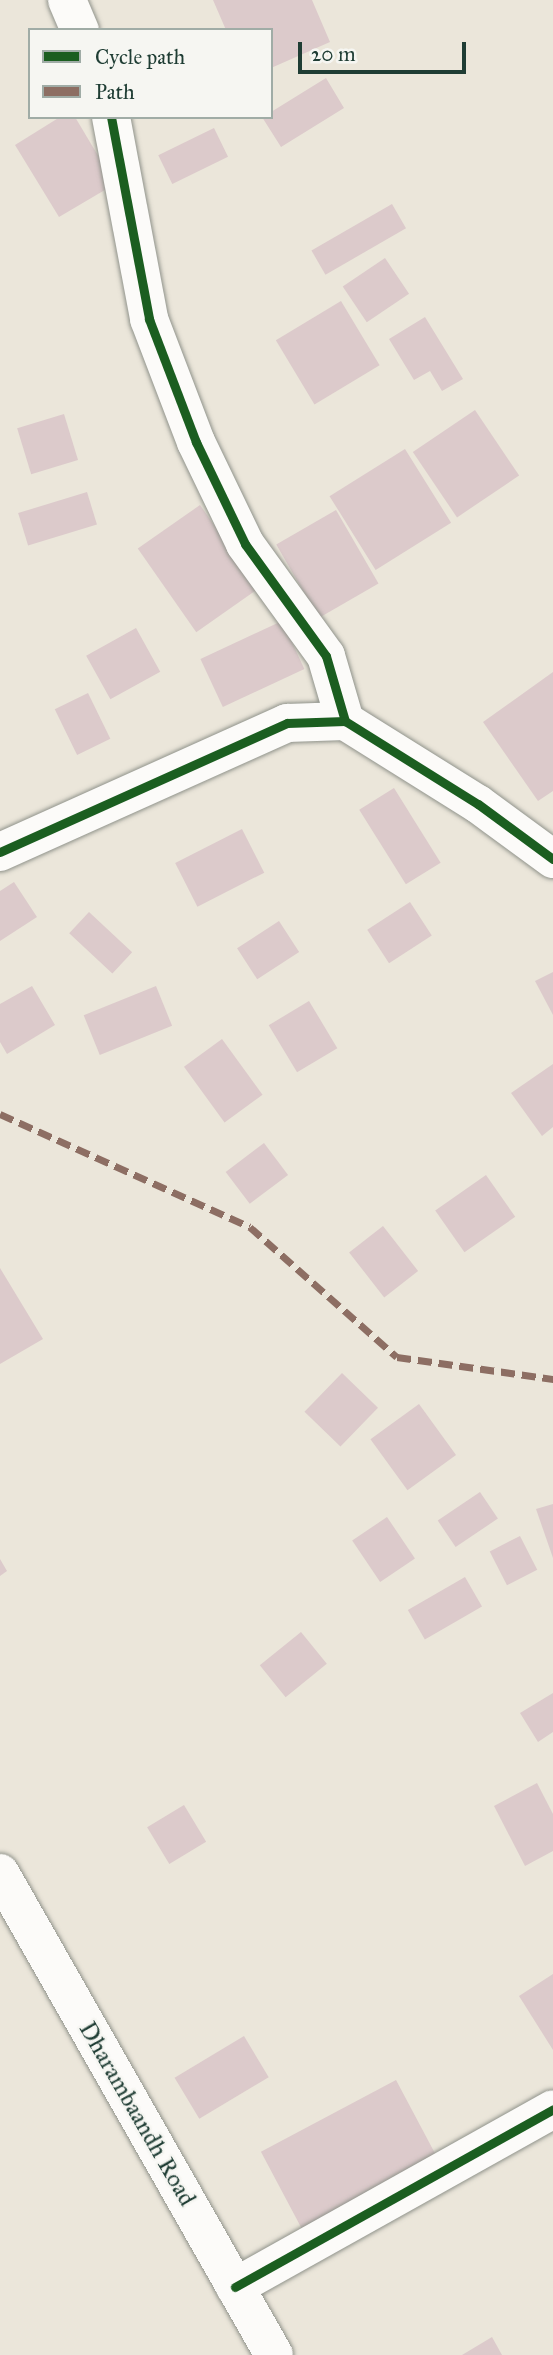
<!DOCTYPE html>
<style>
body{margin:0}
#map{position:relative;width:553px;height:2355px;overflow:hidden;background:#ebe6da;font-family:"IM FELL Great Primer",serif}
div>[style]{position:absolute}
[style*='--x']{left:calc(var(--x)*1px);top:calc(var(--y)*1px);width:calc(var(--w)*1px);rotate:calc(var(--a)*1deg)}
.building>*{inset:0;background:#dccacb;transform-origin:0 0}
.roads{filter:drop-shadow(0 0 2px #90938b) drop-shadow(0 0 2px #90938b)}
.minor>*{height:38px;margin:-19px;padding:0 19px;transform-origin:19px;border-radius:19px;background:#fcfbf9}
.primary>*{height:38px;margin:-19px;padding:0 19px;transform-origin:19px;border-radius:19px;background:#fcfbf9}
.quiet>*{height:7px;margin-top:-3.5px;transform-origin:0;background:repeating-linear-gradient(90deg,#8d6e63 0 14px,transparent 0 21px)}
.cycleway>*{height:9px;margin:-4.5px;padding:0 4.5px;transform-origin:4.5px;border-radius:4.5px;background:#1b5e20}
span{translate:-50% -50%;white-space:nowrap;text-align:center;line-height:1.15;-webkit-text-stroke:5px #f6f6f2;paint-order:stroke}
.street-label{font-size:24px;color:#1f3d34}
.legend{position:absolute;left:28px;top:28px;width:245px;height:91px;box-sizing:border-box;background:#f6f6f2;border:2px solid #a0aca6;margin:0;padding:9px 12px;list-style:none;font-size:21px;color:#1f3d34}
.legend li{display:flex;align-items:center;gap:14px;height:35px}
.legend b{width:35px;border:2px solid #a0aca6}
.scale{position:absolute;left:298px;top:42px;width:168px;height:32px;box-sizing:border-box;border:4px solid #1f3d34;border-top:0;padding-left:9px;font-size:21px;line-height:24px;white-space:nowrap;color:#1f3d34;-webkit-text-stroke:5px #f6f6f2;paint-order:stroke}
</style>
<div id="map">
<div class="building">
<div style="clip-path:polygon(213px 0,312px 0,330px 42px,271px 68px,271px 30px,226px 30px)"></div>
<div style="clip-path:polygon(326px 78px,344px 108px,281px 147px,262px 117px,271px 117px,271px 112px)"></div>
<div style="clip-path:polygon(60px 117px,75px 117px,115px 184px,59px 217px,15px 145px)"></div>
<div style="left:214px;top:128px;width:32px;height:62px;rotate:64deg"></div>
<div style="left:392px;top:204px;width:28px;height:93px;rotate:60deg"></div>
<div style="left:385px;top:258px;width:43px;height:51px;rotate:56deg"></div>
<div style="left:341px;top:301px;width:75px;height:76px;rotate:59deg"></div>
<div style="clip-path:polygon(425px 317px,463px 379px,442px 391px,430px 371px,414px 380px,389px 339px)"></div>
<div style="left:475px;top:410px;width:79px;height:75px;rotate:56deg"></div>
<div style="left:64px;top:414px;width:48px;height:49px;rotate:73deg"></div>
<div style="left:405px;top:449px;width:87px;height:89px;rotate:58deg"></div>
<div style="left:87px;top:492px;width:34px;height:72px;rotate:73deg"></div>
<div style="left:200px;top:505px;width:102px;height:76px;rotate:55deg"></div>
<div style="left:336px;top:510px;width:85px;height:69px;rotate:60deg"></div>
<div style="left:282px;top:621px;width:53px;height:90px;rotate:65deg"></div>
<div style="left:136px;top:628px;width:50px;height:57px;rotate:61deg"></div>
<div style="clip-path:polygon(553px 672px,553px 791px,538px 801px,483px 722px)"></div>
<div style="left:88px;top:693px;width:51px;height:37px;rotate:64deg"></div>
<div style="left:394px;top:788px;width:88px;height:41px;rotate:58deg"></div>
<div style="left:242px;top:829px;width:49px;height:75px;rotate:63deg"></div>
<div style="clip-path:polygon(14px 882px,37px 917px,0 941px,0 891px)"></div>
<div style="left:410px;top:902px;width:40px;height:51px;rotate:57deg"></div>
<div style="left:89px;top:912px;width:59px;height:29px;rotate:43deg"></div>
<div style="left:279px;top:921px;width:37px;height:50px;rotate:57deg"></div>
<div style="clip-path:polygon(553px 972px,553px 1015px,535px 981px)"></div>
<div style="clip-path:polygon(32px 986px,55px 1025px,7px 1054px,0 1042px,0 1004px)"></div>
<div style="left:156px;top:986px;width:43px;height:78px;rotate:68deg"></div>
<div style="left:309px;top:1001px;width:55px;height:47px;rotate:59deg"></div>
<div style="left:222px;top:1039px;width:69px;height:47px;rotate:54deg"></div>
<div style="clip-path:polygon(553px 1064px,553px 1127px,542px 1136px,511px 1093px)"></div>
<div style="left:264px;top:1143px;width:40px;height:48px;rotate:53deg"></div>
<div style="left:486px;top:1175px;width:51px;height:62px;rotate:55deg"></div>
<div style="left:383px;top:1226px;width:57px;height:43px;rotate:52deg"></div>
<div style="clip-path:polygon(0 1268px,43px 1339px,0 1364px)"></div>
<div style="left:342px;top:1373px;width:50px;height:54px;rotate:44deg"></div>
<div style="left:419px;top:1404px;width:63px;height:60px;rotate:54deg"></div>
<div style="left:480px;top:1492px;width:32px;height:51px;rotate:56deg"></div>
<div style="clip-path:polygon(553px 1504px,553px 1558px,536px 1509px)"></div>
<div style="left:387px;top:1517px;width:50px;height:42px;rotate:56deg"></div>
<div style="left:520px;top:1536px;width:38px;height:34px;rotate:63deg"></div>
<div style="clip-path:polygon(0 1559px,7px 1571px,0 1576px)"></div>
<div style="left:465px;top:1577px;width:34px;height:66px;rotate:60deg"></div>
<div style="left:301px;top:1632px;width:41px;height:53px;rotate:51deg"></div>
<div style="clip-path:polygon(553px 1693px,553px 1732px,538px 1742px,520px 1713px)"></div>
<div style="clip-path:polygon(537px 1783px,553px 1814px,553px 1851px,525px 1866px,494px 1806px)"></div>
<div style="left:184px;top:1805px;width:43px;height:43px;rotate:59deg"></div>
<div style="clip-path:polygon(553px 1974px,553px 2050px,519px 1996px)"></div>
<div style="left:244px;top:2036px;width:48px;height:81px;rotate:59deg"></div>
<div style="left:396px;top:2080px;width:90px;height:153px;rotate:62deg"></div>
<div style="clip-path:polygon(492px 2337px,502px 2355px,462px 2355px)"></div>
</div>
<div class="roads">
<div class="minor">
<div style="--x:67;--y:0;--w:33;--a:67"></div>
<div style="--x:111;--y:117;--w:206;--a:79.3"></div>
<div style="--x:149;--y:319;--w:132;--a:69.1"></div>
<div style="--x:196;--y:442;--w:113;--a:64.3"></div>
<div style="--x:245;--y:544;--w:138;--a:54.1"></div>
<div style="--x:326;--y:656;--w:68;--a:73.7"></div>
<div style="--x:0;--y:852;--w:315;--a:-24.2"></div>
<div style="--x:287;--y:723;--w:58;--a:-2"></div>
<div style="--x:345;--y:721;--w:157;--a:32"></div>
<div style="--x:478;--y:804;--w:93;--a:36.3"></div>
<div style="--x:235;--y:2287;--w:364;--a:-29.2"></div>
</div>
<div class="primary">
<div style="--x:0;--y:1873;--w:554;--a:60.38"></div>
</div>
</div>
<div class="quiet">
<div style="--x:0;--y:1114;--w:274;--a:24.3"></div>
<div style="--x:250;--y:1227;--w:196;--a:41.5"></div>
<div style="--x:397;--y:1357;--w:158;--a:8"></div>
</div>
<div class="cycleway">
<div style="--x:111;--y:117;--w:206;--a:79.3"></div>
<div style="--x:149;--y:319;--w:132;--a:69.1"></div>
<div style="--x:196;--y:442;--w:113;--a:64.3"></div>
<div style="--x:245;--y:544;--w:138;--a:54.1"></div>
<div style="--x:326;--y:656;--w:68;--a:73.7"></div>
<div style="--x:0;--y:852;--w:315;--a:-24.2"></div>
<div style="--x:287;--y:723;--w:58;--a:-2"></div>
<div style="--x:345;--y:721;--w:157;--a:32"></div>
<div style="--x:478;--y:804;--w:93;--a:36.3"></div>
<div style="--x:235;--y:2287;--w:364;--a:-29.2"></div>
</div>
<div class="street-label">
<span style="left:137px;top:2114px;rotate:60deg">Dharambaandh Road</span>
</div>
<ul class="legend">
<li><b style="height:9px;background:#1b5e20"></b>Cycle path</li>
<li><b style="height:9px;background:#8d6e63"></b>Path</li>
</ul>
<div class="scale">20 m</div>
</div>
